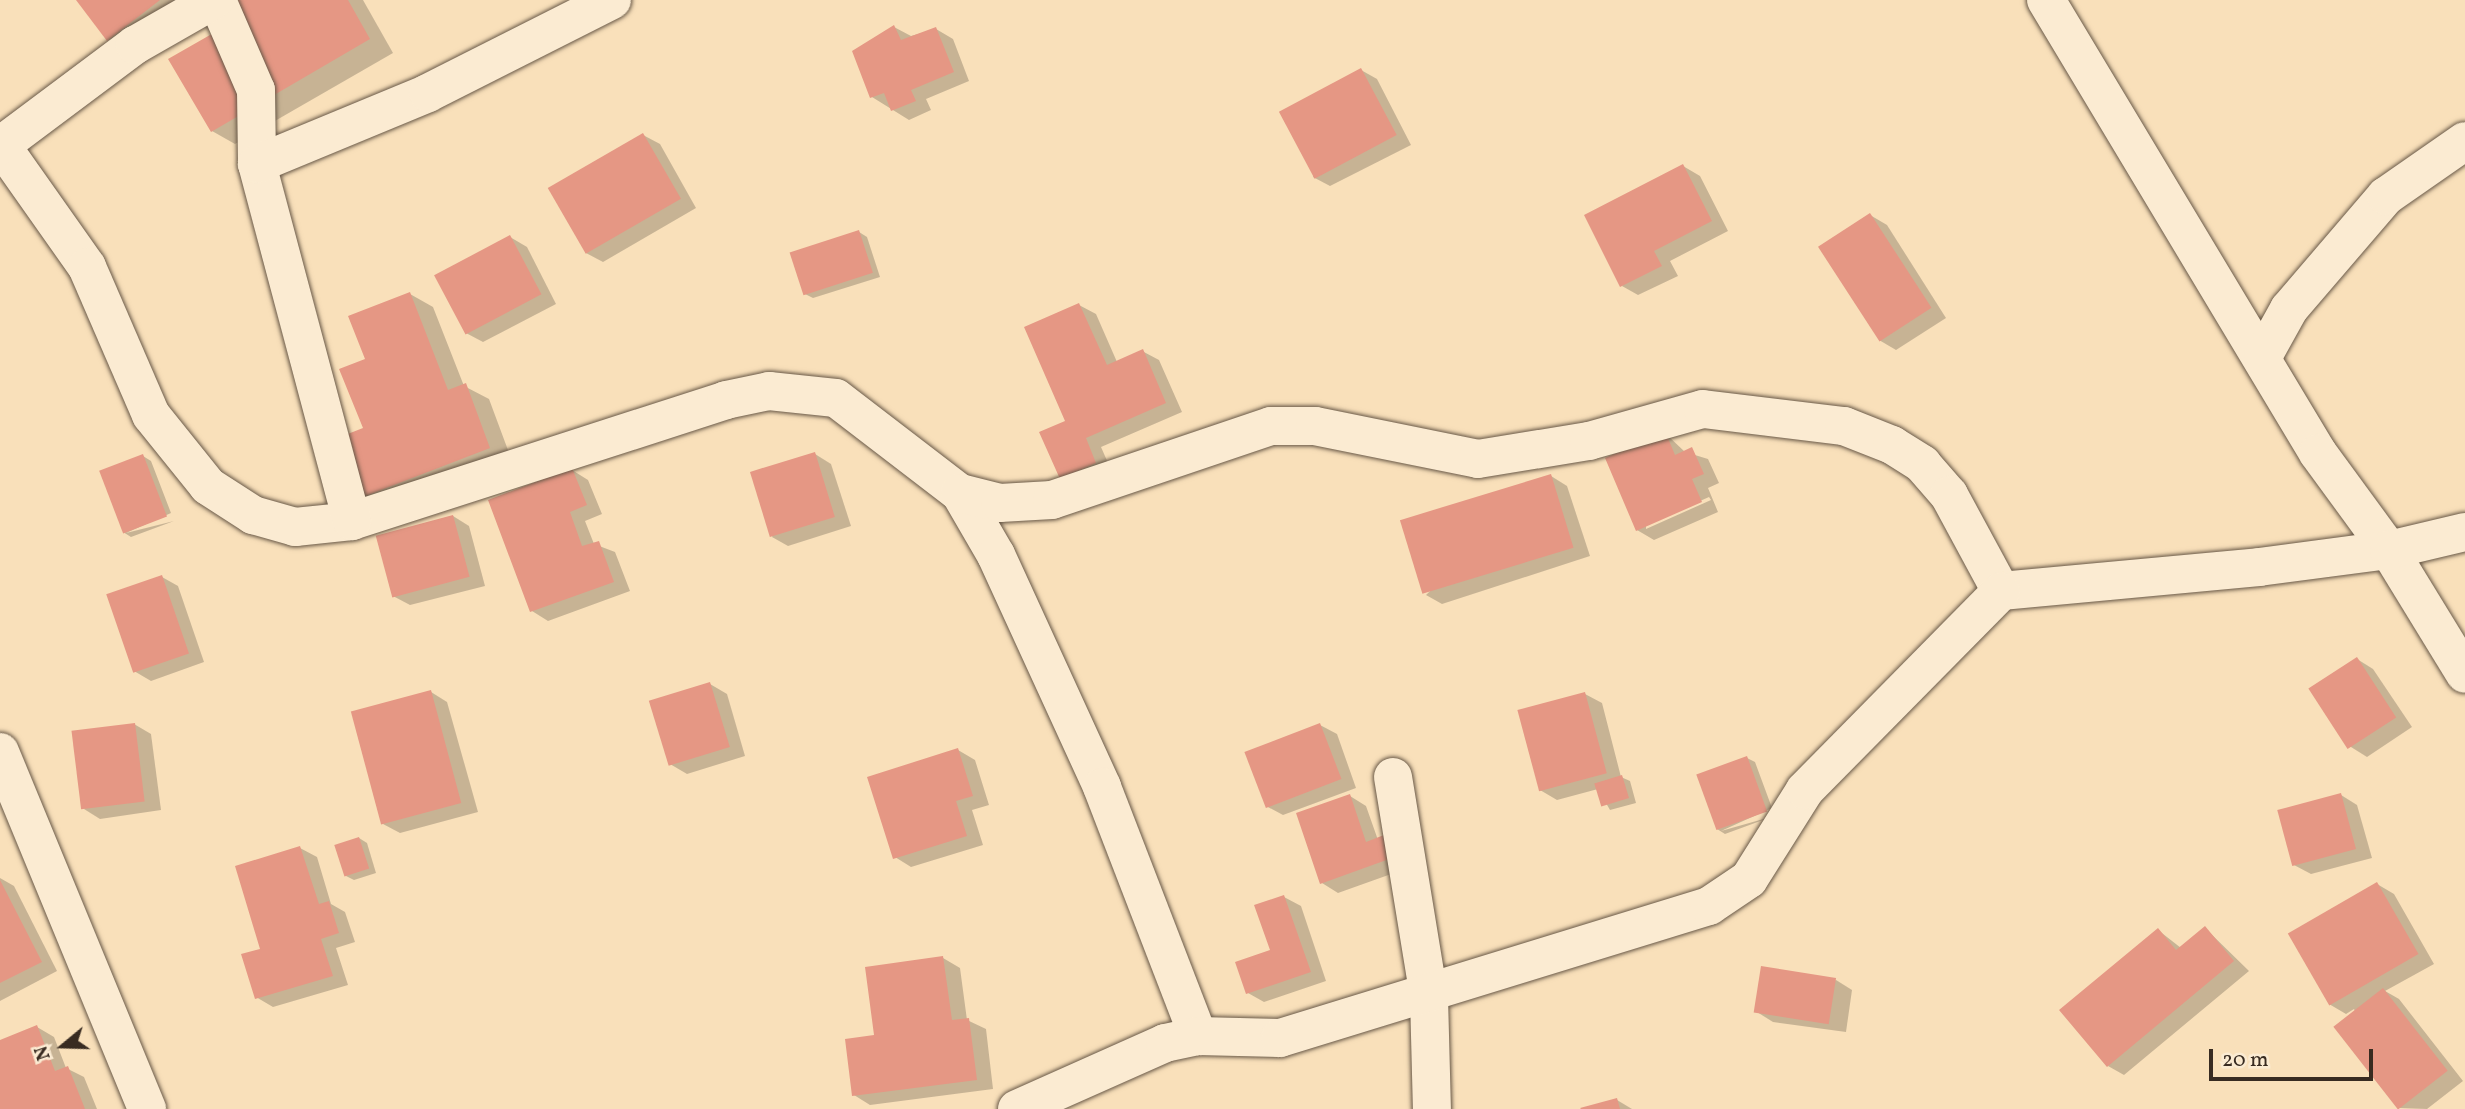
<!DOCTYPE html>
<style>
body{margin:0}
#map{position:relative;width:2465px;height:1109px;overflow:hidden;background:#f9e0ba;font-family:Vollkorn,serif}
div>[style]{position:absolute}
[style*='--x']{left:calc(var(--x)*1px);top:calc(var(--y)*1px);width:calc(var(--w)*1px);rotate:calc(var(--a)*1deg)}
.shadow>*{inset:0;background:#0003}
.building>*{inset:0;background:#e59784;transform-origin:0 0}
.roads{filter:drop-shadow(0 0 2px #685847) drop-shadow(0 0 2px #685847)}
.minor>*{height:38px;margin:-19px;padding:0 19px;transform-origin:19px;border-radius:19px;background:#fbebd2}
span{translate:-50% -50%;white-space:nowrap;text-align:center;line-height:1.15;-webkit-text-stroke:5px #fbebd2;paint-order:stroke}
.north{position:absolute;left:28px;top:1011px;width:70px;height:70px;-webkit-text-stroke:5px #fbebd2;paint-order:stroke;rotate:251deg;font-size:19px;font-weight:700;line-height:28px;text-align:center;color:#382b21}
.north::after{content:'';display:block;margin:auto;width:24px;height:32px;background:#382b21;clip-path:polygon(50% 0,100% 100%,50% 72%,0 100%)}
.scale{position:absolute;left:2209px;top:1049px;width:164px;height:32px;box-sizing:border-box;border:4px solid #382b21;border-top:0;padding-left:9px;font-size:21px;line-height:24px;white-space:nowrap;color:#382b21;-webkit-text-stroke:5px #fbebd2;paint-order:stroke}
</style>
<div id="map">
<div class="shadow">
<div style="clip-path:polygon(78px 0,188px 0,125px 49px,108px 39px)"></div>
<div style="clip-path:polygon(242px 0,363px 0,393px 53px,235px 144px,212px 131px,220px 31px)"></div>
<div style="clip-path:polygon(894px 27px,911px 36px,936px 29px,953px 39px,969px 81px,926px 99px,931px 110px,909px 120px,872px 97px)"></div>
<div style="clip-path:polygon(1361px 70px,1377px 79px,1411px 145px,1330px 186px,1313px 177px)"></div>
<div style="clip-path:polygon(643px 135px,660px 144px,696px 208px,603px 262px,586px 253px)"></div>
<div style="clip-path:polygon(1683px 166px,1700px 176px,1728px 231px,1670px 261px,1678px 276px,1638px 295px,1622px 286px)"></div>
<div style="clip-path:polygon(1870px 215px,1887px 225px,1946px 318px,1896px 350px,1879px 340px)"></div>
<div style="clip-path:polygon(859px 232px,867px 237px,880px 277px,813px 298px,805px 294px)"></div>
<div style="clip-path:polygon(510px 237px,527px 247px,556px 304px,483px 342px,466px 333px)"></div>
<div style="clip-path:polygon(410px 294px,433px 307px,464px 386px,489px 399px,512px 461px,388px 510px,365px 496px,367px 360px)"></div>
<div style="clip-path:polygon(1079px 305px,1096px 314px,1117px 362px,1142px 351px,1159px 360px,1182px 412px,1101px 447px,1112px 472px,1078px 487px,1068px 422px)"></div>
<div style="clip-path:polygon(evenodd,1665px 433px,1685px 452px,1708px 459px,1719px 483px,1708px 488px,1718px 512px,1654px 540px,1637px 530px,1665px 433px,1709px 497px,1711px 500px,1646px 529px,1646px 525px,1709px 497px)"></div>
<div style="clip-path:polygon(815px 454px,831px 464px,851px 526px,788px 546px,772px 537px)"></div>
<div style="clip-path:polygon(143px 456px,151px 461px,171px 513px,126px 533px,174px 521px,131px 537px,123px 532px)"></div>
<div style="clip-path:polygon(572px 470px,588px 480px,602px 514px,585px 521px,594px 544px,615px 552px,630px 591px,548px 621px,532px 611px)"></div>
<div style="clip-path:polygon(1551px 476px,1567px 486px,1590px 556px,1442px 604px,1426px 595px)"></div>
<div style="clip-path:polygon(453px 516px,469px 526px,485px 586px,410px 605px,393px 596px)"></div>
<div style="clip-path:polygon(162px 577px,178px 586px,204px 662px,151px 681px,134px 671px)"></div>
<div style="clip-path:polygon(2357px 659px,2373px 669px,2412px 727px,2367px 757px,2351px 747px)"></div>
<div style="clip-path:polygon(710px 684px,727px 694px,745px 756px,687px 774px,670px 764px)"></div>
<div style="clip-path:polygon(431px 692px,447px 702px,478px 812px,400px 833px,383px 824px)"></div>
<div style="clip-path:polygon(1585px 694px,1602px 703px,1621px 777px,1630px 781px,1636px 803px,1610px 810px,1598px 789px,1557px 800px,1540px 790px)"></div>
<div style="clip-path:polygon(134px 724px,151px 734px,161px 810px,100px 819px,84px 809px)"></div>
<div style="clip-path:polygon(1320px 725px,1337px 734px,1356px 788px,1283px 815px,1266px 806px)"></div>
<div style="clip-path:polygon(958px 750px,975px 760px,989px 805px,972px 810px,983px 845px,911px 867px,895px 857px)"></div>
<div style="clip-path:polygon(1747px 758px,1755px 762px,1772px 808px,1721px 831px,1774px 816px,1725px 834px,1717px 829px)"></div>
<div style="clip-path:polygon(2341px 795px,2357px 805px,2372px 858px,2311px 874px,2294px 865px)"></div>
<div style="clip-path:polygon(1350px 796px,1366px 806px,1378px 840px,1408px 868px,1338px 893px,1322px 883px)"></div>
<div style="clip-path:polygon(359px 838px,367px 843px,376px 873px,354px 880px,346px 876px)"></div>
<div style="clip-path:polygon(300px 848px,317px 857px,331px 904px,345px 912px,355px 942px,336px 948px,348px 985px,273px 1007px,256px 997px,262px 950px)"></div>
<div style="clip-path:polygon(0 878px,14px 886px,57px 971px,0 1001px)"></div>
<div style="clip-path:polygon(2377px 884px,2394px 894px,2434px 964px,2385px 991px,2399px 999px,2463px 1081px,2427px 1109px,2399px 1108px,2354px 1009px,2346px 1014px,2329px 1004px)"></div>
<div style="clip-path:polygon(1284px 897px,1301px 906px,1326px 981px,1264px 1002px,1248px 993px,1272px 951px)"></div>
<div style="clip-path:polygon(2205px 928px,2249px 971px,2124px 1075px,2108px 1066px,2158px 930px,2181px 948px)"></div>
<div style="clip-path:polygon(943px 958px,960px 968px,967px 1020px,986px 1029px,993px 1089px,870px 1105px,854px 1095px,876px 1037px)"></div>
<div style="clip-path:polygon(1836px 980px,1852px 990px,1846px 1032px,1773px 1022px,1757px 1012px)"></div>
<div style="clip-path:polygon(37px 1027px,54px 1037px,66px 1068px,84px 1077px,97px 1109px,0 1109px,0 1042px)"></div>
<div style="clip-path:polygon(1617px 1100px,1632px 1109px,1584px 1109px)"></div>
</div>
<div class="building">
<div style="clip-path:polygon(76px 0,160px 0,107px 41px)"></div>
<div style="clip-path:polygon(239px 0,348px 0,370px 39px,211px 132px,168px 59px,217px 31px,209px 18px)"></div>
<div style="clip-path:polygon(894px 25px,901px 40px,936px 27px,954px 72px,911px 90px,916px 101px,891px 111px,884px 93px,870px 98px,852px 51px)"></div>
<div style="left:1361px;top:68px;width:76px;height:93px;rotate:62deg"></div>
<div style="left:643px;top:133px;width:76px;height:110px;rotate:60deg"></div>
<div style="clip-path:polygon(1683px 164px,1712px 221px,1654px 251px,1662px 266px,1620px 287px,1584px 215px)"></div>
<div style="left:1870px;top:213px;width:113px;height:62px;rotate:57deg"></div>
<div style="left:859px;top:230px;width:45px;height:73px;rotate:72deg"></div>
<div style="left:510px;top:235px;width:67px;height:86px;rotate:62deg"></div>
<div style="clip-path:polygon(410px 292px,448px 390px,466px 383px,490px 448px,363px 497px,340px 437px,363px 428px,339px 369px,365px 359px,348px 316px)"></div>
<div style="clip-path:polygon(1079px 303px,1107px 365px,1143px 349px,1166px 403px,1086px 438px,1096px 463px,1060px 479px,1039px 432px,1065px 421px,1024px 327px)"></div>
<div style="clip-path:polygon(1665px 431px,1675px 455px,1692px 447px,1704px 474px,1692px 479px,1702px 502px,1636px 531px,1605px 458px)"></div>
<div style="left:815px;top:452px;width:68px;height:68px;rotate:73deg"></div>
<div style="left:143px;top:454px;width:67px;height:47px;rotate:69deg"></div>
<div style="clip-path:polygon(572px 468px,587px 505px,570px 512px,582px 546px,599px 541px,614px 582px,530px 612px,488px 500px)"></div>
<div style="left:1551px;top:474px;width:77px;height:158px;rotate:73deg"></div>
<div style="left:453px;top:515px;width:64px;height:80px;rotate:75deg"></div>
<div style="left:162px;top:575px;width:83px;height:59px;rotate:71deg"></div>
<div style="left:2357px;top:657px;width:72px;height:58px;rotate:57deg"></div>
<div style="left:710px;top:682px;width:68px;height:64px;rotate:73deg"></div>
<div style="left:431px;top:690px;width:117px;height:83px;rotate:75deg"></div>
<div style="left:1585px;top:692px;width:84px;height:70px;rotate:75deg"></div>
<div style="left:135px;top:723px;width:79px;height:64px;rotate:83deg"></div>
<div style="left:1320px;top:723px;width:60px;height:81px;rotate:69deg"></div>
<div style="clip-path:polygon(958px 748px,973px 796px,956px 801px,967px 836px,893px 859px,867px 777px)"></div>
<div style="left:1747px;top:756px;width:59px;height:54px;rotate:70deg"></div>
<div style="left:1622px;top:775px;width:24px;height:29px;rotate:73deg"></div>
<div style="left:2341px;top:793px;width:58px;height:66px;rotate:75deg"></div>
<div style="clip-path:polygon(1350px 794px,1366px 842px,1384px 835px,1392px 858px,1320px 884px,1296px 813px)"></div>
<div style="left:359px;top:837px;width:33px;height:26px;rotate:72deg"></div>
<div style="clip-path:polygon(300px 846px,319px 904px,329px 901px,339px 933px,321px 939px,333px 976px,255px 999px,241px 954px,260px 949px,235px 866px)"></div>
<div style="clip-path:polygon(0 880px,42px 962px,0 983px)"></div>
<div style="left:2377px;top:882px;width:83px;height:103px;rotate:60deg"></div>
<div style="clip-path:polygon(1284px 895px,1311px 972px,1246px 994px,1235px 962px,1270px 950px,1254px 905px)"></div>
<div style="clip-path:polygon(2205px 926px,2234px 961px,2107px 1067px,2059px 1010px,2158px 928px,2176px 950px)"></div>
<div style="clip-path:polygon(943px 956px,952px 1020px,969px 1018px,977px 1080px,852px 1096px,845px 1039px,874px 1035px,865px 967px)"></div>
<div style="left:1761px;top:966px;width:76px;height:47px;rotate:9deg"></div>
<div style="left:2383px;top:988px;width:105px;height:63px;rotate:52deg"></div>
<div style="clip-path:polygon(37px 1025px,55px 1071px,68px 1066px,85px 1109px,0 1109px,0 1040px)"></div>
<div style="clip-path:polygon(1617px 1098px,1620px 1109px,1581px 1109px,1580px 1108px)"></div>
</div>
<div class="roads">
<div class="minor">
<div style="--x:217;--y:0;--w:98;--a:66.6"></div>
<div style="--x:256;--y:90;--w:74;--a:89.2"></div>
<div style="--x:2046;--y:0;--w:528;--a:59.02"></div>
<div style="--x:2318;--y:453;--w:120;--a:53.8"></div>
<div style="--x:2389;--y:550;--w:145;--a:58.5"></div>
<div style="--x:1;--y:145;--w:149;--a:54.8"></div>
<div style="--x:87;--y:267;--w:161;--a:66.6"></div>
<div style="--x:151;--y:415;--w:91;--a:51.2"></div>
<div style="--x:208;--y:486;--w:54;--a:32.8"></div>
<div style="--x:253;--y:515;--w:44;--a:15.9"></div>
<div style="--x:295;--y:527;--w:57;--a:-6"></div>
<div style="--x:352;--y:521;--w:393;--a:-17.9"></div>
<div style="--x:726;--y:400;--w:44;--a:-11.8"></div>
<div style="--x:769;--y:391;--w:67;--a:6"></div>
<div style="--x:836;--y:398;--w:156;--a:37.5"></div>
<div style="--x:960;--y:493;--w:72;--a:59.9"></div>
<div style="--x:996;--y:555;--w:255;--a:65.4"></div>
<div style="--x:1102;--y:787;--w:267;--a:68.9"></div>
<div style="--x:0;--y:146;--w:169;--a:-36.8"></div>
<div style="--x:135;--y:45;--w:91;--a:-29.7"></div>
<div style="--x:2263;--y:356;--w:54;--a:-61"></div>
<div style="--x:2289;--y:309;--w:149;--a:-49.4"></div>
<div style="--x:2386;--y:196;--w:96;--a:-34.8"></div>
<div style="--x:960;--y:493;--w:41;--a:14"></div>
<div style="--x:1000;--y:503;--w:52;--a:-3.3"></div>
<div style="--x:1052;--y:500;--w:231;--a:-18.7"></div>
<div style="--x:1271;--y:426;--w:44;--a:0"></div>
<div style="--x:1315;--y:426;--w:166;--a:11.4"></div>
<div style="--x:1478;--y:459;--w:112;--a:-9.2"></div>
<div style="--x:1589;--y:441;--w:118;--a:-15.7"></div>
<div style="--x:1703;--y:409;--w:142;--a:6.9"></div>
<div style="--x:1844;--y:426;--w:52;--a:21.6"></div>
<div style="--x:1892;--y:445;--w:36;--a:32"></div>
<div style="--x:1922;--y:464;--w:41;--a:48.9"></div>
<div style="--x:1949;--y:495;--w:109;--a:61.6"></div>
<div style="--x:2001;--y:591;--w:259;--a:-5.3"></div>
<div style="--x:2259;--y:567;--w:131;--a:-7.5"></div>
<div style="--x:2389;--y:550;--w:78;--a:-13.3"></div>
<div style="--x:352;--y:521;--w:369;--a:-104.9"></div>
<div style="--x:257;--y:164;--w:185;--a:-22.5"></div>
<div style="--x:428;--y:93;--w:206;--a:-26.8"></div>
<div style="--x:0;--y:752;--w:386;--a:67.6"></div>
<div style="--x:1393;--y:777;--w:223;--a:80.7"></div>
<div style="--x:1429;--y:997;--w:112;--a:88.5"></div>
<div style="--x:1017;--y:1109;--w:162;--a:-24"></div>
<div style="--x:1165;--y:1043;--w:34;--a:-12"></div>
<div style="--x:1198;--y:1036;--w:82;--a:1.4"></div>
<div style="--x:1280;--y:1038;--w:449;--a:-17.1"></div>
<div style="--x:1709;--y:906;--w:48;--a:-34"></div>
<div style="--x:1749;--y:879;--w:105;--a:-57.8"></div>
<div style="--x:1805;--y:790;--w:279;--a:-45.4"></div>
</div>
</div>
<div class="north">N</div>
<div class="scale">20 m</div>
</div>
